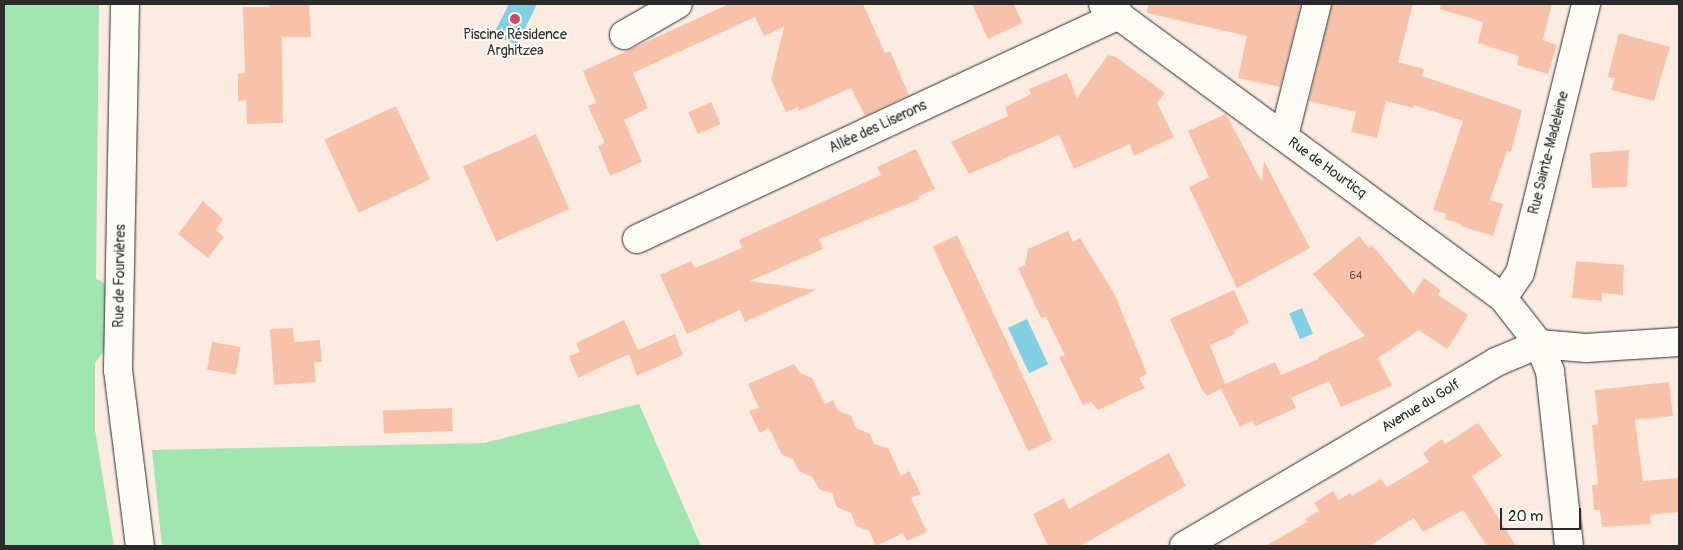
<!DOCTYPE html>
<meta charset="utf-8">
<style>
body{margin:0}
#map{position:relative;width:1683px;height:550px;overflow:hidden;background:#fcebe0;font-family:Pangolin,sans-serif}
div>[style]{position:absolute}
[style*='--x']{left:calc(var(--x)*1px);top:calc(var(--y)*1px);width:calc(var(--w)*1px);rotate:calc(var(--a)*1deg)}
.green>*{inset:0;background:#a1e5b0}
.water>*{inset:0;background:#83cfe3;transform-origin:0 0}
.building>*{inset:0;background:#f8c2aa;transform-origin:0 0}
.roads{filter:drop-shadow(0 0 1px #2b2b2b) drop-shadow(0 0 1px #2b2b2b)}
.minor>*{height:28px;margin:-14px;padding:0 14px;transform-origin:14px;border-radius:14px;background:#fdfcf7}
.dots>*{width:14px;height:14px;translate:-50% -50%;box-sizing:border-box;border:2px solid #fdfcf7;border-radius:50%}
span{translate:-50% -50%;white-space:nowrap;text-align:center;line-height:1.15;-webkit-text-stroke:4px #fdfcf7;paint-order:stroke}
.number-label{font-size:11px;color:#5e514b}
.number-label span{-webkit-text-stroke-width:0}
.poi-label{font-size:14px;color:#2b2b2b}
.street-label{font-size:14px;color:#2b2b2b}
.frame{position:absolute;inset:0;border:5px solid #2b2b2b;pointer-events:none}
.scale{position:absolute;left:1500px;top:508px;width:81px;height:22px;box-sizing:border-box;border:2px solid #2b2b2b;border-top:0;padding-left:6px;font-size:15px;line-height:18px;white-space:nowrap;color:#2b2b2b;-webkit-text-stroke:4px #fdfcf7;paint-order:stroke}
</style>
<div id="map">
<div class="green">
<div style="clip-path:polygon(4px 4px,99px 4px,96px 279px,103px 282px,111px 299px,106px 348px,95px 363px,95px 430px,114px 546px,4px 546px)"></div>
<div style="clip-path:polygon(639px 404px,701px 546px,162px 546px,152px 450px,484px 443px)"></div>
</div>
<div class="water">
<div style="clip-path:polygon(509px 4px,537px 4px,517px 45px,493px 35px)"></div>
<div style="left:1302px;top:308px;width:28px;height:14px;rotate:67deg"></div>
<div style="left:1027px;top:319px;width:50px;height:21px;rotate:65deg"></div>
</div>
<div class="building">
<div style="clip-path:polygon(268px 4px,309px 4px,311px 37px,282px 37px,283px 123px,247px 124px,246px 100px,238px 101px,238px 74px,245px 73px,243px 7px,269px 7px)"></div>
<div style="clip-path:polygon(729px 4px,863px 4px,885px 53px,890px 51px,909px 95px,865px 116px,851px 88px,799px 111px,798px 107px,786px 112px,771px 80px,784px 27px,764px 36px,755px 17px,633px 73px,648px 108px,624px 120px,642px 162px,610px 176px,598px 146px,605px 143px,588px 106px,596px 103px,583px 71px)"></div>
<div style="clip-path:polygon(972px 4px,1014px 4px,1022px 23px,988px 39px)"></div>
<div style="clip-path:polygon(1148px 4px,1301px 4px,1280px 87px,1238px 78px,1247px 36px,1147px 13px)"></div>
<div style="clip-path:polygon(1332px 4px,1413px 4px,1398px 62px,1424px 69px,1422px 76px,1522px 110px,1511px 152px,1507px 151px,1490px 200px,1503px 204px,1493px 236px,1461px 226px,1461px 224px,1445px 219px,1446px 214px,1433px 210px,1463px 121px,1414px 105px,1413px 108px,1386px 101px,1377px 138px,1351px 132px,1356px 112px,1309px 101px)"></div>
<div style="clip-path:polygon(1441px 4px,1552px 4px,1543px 40px,1557px 45px,1548px 74px,1517px 65px,1519px 56px,1478px 43px,1483px 22px,1440px 9px)"></div>
<div style="clip-path:polygon(1619px 33px,1670px 47px,1654px 101px,1611px 90px,1615px 78px,1608px 77px)"></div>
<div style="clip-path:polygon(1108px 55px,1116px 57px,1165px 93px,1157px 103px,1174px 137px,1134px 156px,1130px 144px,1074px 169px,1059px 135px,969px 174px,951px 142px,1008px 116px,1005px 107px,1031px 94px,1029px 89px,1067px 73px,1077px 98px)"></div>
<div style="left:711px;top:102px;width:24px;height:25px;rotate:66deg"></div>
<div style="left:396px;top:106px;width:81px;height:79px;rotate:65deg"></div>
<div style="clip-path:polygon(1226px 114px,1262px 182px,1264px 161px,1310px 248px,1237px 288px,1189px 187px,1209px 177px,1188px 131px)"></div>
<div style="left:536px;top:134px;width:82px;height:80px;rotate:66deg"></div>
<div style="clip-path:polygon(916px 149px,935px 189px,919px 196px,920px 199px,819px 239px,823px 249px,750px 281px,816px 290px,745px 322px,740px 310px,687px 334px,660px 275px,691px 261px,695px 268px,742px 248px,739px 240px,881px 175px,877px 167px)"></div>
<div style="clip-path:polygon(1629px 150px,1627px 187px,1592px 188px,1590px 153px)"></div>
<div style="clip-path:polygon(203px 201px,223px 219px,216px 230px,224px 237px,208px 258px,178px 234px)"></div>
<div style="clip-path:polygon(1068px 231px,1073px 242px,1080px 238px,1115px 295px,1147px 374px,1139px 378px,1145px 388px,1098px 410px,1091px 402px,1083px 405px,1059px 357px,1065px 355px,1046px 317px,1041px 318px,1018px 268px,1025px 265px,1028px 249px)"></div>
<div style="left:957px;top:235px;width:226px;height:27px;rotate:65deg"></div>
<div style="clip-path:polygon(1359px 236px,1369px 248px,1372px 245px,1413px 294px,1424px 278px,1441px 290px,1438px 295px,1468px 315px,1459px 331px,1447px 349px,1419px 330px,1378px 358px,1392px 386px,1341px 407px,1329px 381px,1291px 398px,1296px 408px,1256px 426px,1252px 421px,1240px 427px,1221px 389px,1207px 396px,1202px 390px,1170px 319px,1234px 290px,1249px 323px,1234px 330px,1235px 334px,1210px 345px,1225px 384px,1275px 362px,1281px 375px,1319px 359px,1318px 357px,1365px 336px,1313px 274px)"></div>
<div style="clip-path:polygon(1576px 261px,1624px 265px,1623px 295px,1602px 293px,1602px 301px,1572px 298px)"></div>
<div style="clip-path:polygon(624px 320px,638px 350px,675px 334px,683px 355px,637px 376px,629px 354px,578px 378px,569px 356px,580px 352px,576px 343px)"></div>
<div style="clip-path:polygon(293px 328px,294px 342px,320px 340px,322px 362px,314px 362px,316px 382px,274px 385px,270px 329px)"></div>
<div style="left:212px;top:342px;width:29px;height:28px;rotate:10deg"></div>
<div style="clip-path:polygon(794px 364px,800px 373px,812px 378px,825px 404px,833px 400px,838px 411px,851px 416px,856px 428px,870px 434px,874px 444px,888px 448px,901px 476px,909px 471px,921px 494px,911px 498px,927px 532px,907px 541px,903px 533px,876px 546px,869px 531px,856px 526px,851px 513px,837px 507px,832px 493px,820px 490px,812px 477px,799px 471px,793px 459px,782px 455px,769px 428px,760px 433px,749px 411px,759px 408px,748px 384px)"></div>
<div style="clip-path:polygon(1669px 382px,1673px 416px,1635px 420px,1643px 481px,1679px 478px,1679px 512px,1650px 515px,1651px 524px,1602px 527px,1600px 510px,1594px 510px,1592px 485px,1598px 484px,1592px 425px,1598px 424px,1595px 390px)"></div>
<div style="left:452px;top:408px;width:23px;height:69px;rotate:88deg"></div>
<div style="clip-path:polygon(1478px 423px,1502px 456px,1472px 476px,1516px 546px,1487px 546px,1463px 510px,1423px 532px,1414px 518px,1369px 546px,1265px 546px,1307px 522px,1305px 519px,1319px 511px,1314px 503px,1333px 491px,1339px 500px,1350px 493px,1352px 496px,1381px 479px,1387px 487px,1429px 462px,1423px 453px,1442px 439px,1445px 444px)"></div>
<div style="clip-path:polygon(1169px 453px,1186px 486px,1080px 546px,1048px 546px,1033px 514px,1064px 498px,1069px 509px)"></div>
</div>
<div class="roads">
<div class="minor">
<div style="--x:125;--y:4;--w:366;--a:91.1"></div>
<div style="--x:118;--y:370;--w:177;--a:82.9"></div>
<div style="--x:1103;--y:4;--w:496;--a:36.3"></div>
<div style="--x:1503;--y:298;--w:58;--a:52"></div>
<div style="--x:1539;--y:344;--w:29;--a:68"></div>
<div style="--x:1550;--y:371;--w:176;--a:83.8"></div>
<div style="--x:624;--y:35;--w:62;--a:-29.9"></div>
<div style="--x:1284;--y:136;--w:136;--a:-76"></div>
<div style="--x:637;--y:239;--w:532;--a:-24.93"></div>
<div style="--x:1503;--y:298;--w:30;--a:-56"></div>
<div style="--x:1520;--y:273;--w:277;--a:-76.2"></div>
<div style="--x:1184;--y:546;--w:362;--a:-30.5"></div>
<div style="--x:1496;--y:362;--w:47;--a:-22.7"></div>
<div style="--x:1539;--y:344;--w:47;--a:4.9"></div>
<div style="--x:1586;--y:348;--w:93;--a:-3.7"></div>
</div>
</div>
<div class="dots">
<div style="left:515px;top:19px;background:#d1495b"></div>
</div>
<div class="number-label">
<span style="left:1356px;top:276px">64</span>
</div>
<div class="poi-label">
<span style="left:515px;top:43px">Piscine Résidence<br>Arghitzea</span>
</div>
<div class="street-label">
<span style="left:878px;top:127px;rotate:-25deg">Allée des Liserons</span>
<span style="left:1549px;top:153px;rotate:-76deg">Rue Sainte-Madeleine</span>
<span style="left:1327px;top:168px;rotate:36deg">Rue de Hourticq</span>
<span style="left:120px;top:276px;rotate:-89deg">Rue de Fourvières</span>
<span style="left:1421px;top:406px;rotate:-31deg">Avenue du Golf</span>
</div>
<div class="frame"></div>
<div class="scale">20 m</div>
</div>
